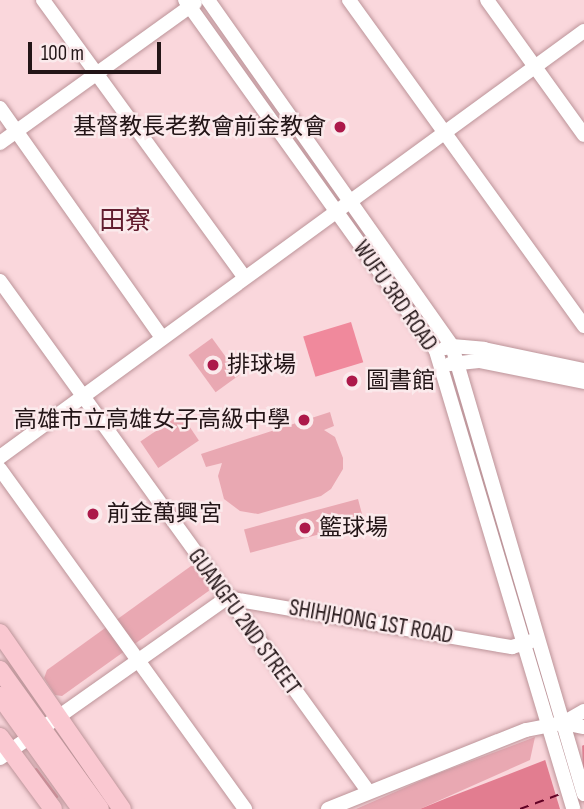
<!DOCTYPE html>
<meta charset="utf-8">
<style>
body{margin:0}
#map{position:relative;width:584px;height:809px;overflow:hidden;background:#fad7dc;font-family:"Sofia Sans Condensed","Noto Sans TC",sans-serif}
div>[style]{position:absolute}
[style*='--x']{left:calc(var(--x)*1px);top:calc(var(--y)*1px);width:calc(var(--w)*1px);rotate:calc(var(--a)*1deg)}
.green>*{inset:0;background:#e9a8b2;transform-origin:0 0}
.forest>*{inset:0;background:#f0899c;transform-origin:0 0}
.water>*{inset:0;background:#e27d90}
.pier>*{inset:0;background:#fad7dc}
.stream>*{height:2.5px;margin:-1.25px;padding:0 1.25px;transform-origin:1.25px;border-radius:1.25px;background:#e27d90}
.ferry>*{height:2px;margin-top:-1px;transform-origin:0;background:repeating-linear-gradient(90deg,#620225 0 9px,transparent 0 16px)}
.roads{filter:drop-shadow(0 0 2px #bc9499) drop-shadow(0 0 2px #bc9499)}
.minor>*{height:14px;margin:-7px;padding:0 7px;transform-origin:7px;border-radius:7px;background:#fff}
.major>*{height:18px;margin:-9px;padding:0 9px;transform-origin:9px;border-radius:9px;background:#fac8d1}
.dots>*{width:19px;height:19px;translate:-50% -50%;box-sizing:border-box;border:4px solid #fbeaec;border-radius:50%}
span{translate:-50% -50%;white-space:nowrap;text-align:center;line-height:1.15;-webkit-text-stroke:5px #fbeaec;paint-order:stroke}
.poi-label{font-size:23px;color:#231517}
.right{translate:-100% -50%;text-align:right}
.left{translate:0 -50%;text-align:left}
.street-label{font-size:23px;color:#231517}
.quarter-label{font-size:26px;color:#621d2f}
.scale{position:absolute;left:28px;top:42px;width:133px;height:32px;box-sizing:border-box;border:4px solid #231517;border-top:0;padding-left:9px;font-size:21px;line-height:24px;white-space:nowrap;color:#231517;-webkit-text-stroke:5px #fbeaec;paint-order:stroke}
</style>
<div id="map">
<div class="green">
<div style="left:212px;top:338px;width:46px;height:29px;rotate:54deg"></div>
<div style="clip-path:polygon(330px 412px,334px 426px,324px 430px,335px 437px,343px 458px,343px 469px,331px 489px,321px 496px,258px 514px,240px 511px,224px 499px,218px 476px,222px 463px,206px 467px,201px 454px)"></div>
<div style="left:181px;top:414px;width:32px;height:49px;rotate:56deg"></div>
<div style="left:358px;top:499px;width:24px;height:118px;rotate:75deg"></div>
<div style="clip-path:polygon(191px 566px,196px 566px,210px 585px,210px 590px,62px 696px,55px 695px,44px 678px,47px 670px)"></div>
<div style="clip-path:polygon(535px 737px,530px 760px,420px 809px,356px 809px,434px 775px)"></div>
</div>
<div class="forest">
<div style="left:351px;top:322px;width:42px;height:50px;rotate:73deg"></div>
</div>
<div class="water">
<div style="clip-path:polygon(584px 745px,584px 809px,420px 809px,447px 798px)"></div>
</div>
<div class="pier">
<div style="clip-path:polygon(582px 742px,584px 809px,560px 809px,544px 756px)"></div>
</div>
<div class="stream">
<div style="--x:36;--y:769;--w:34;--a:53"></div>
</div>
<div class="ferry">
<div style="--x:520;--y:809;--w:46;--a:-20.4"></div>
</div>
<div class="roads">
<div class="minor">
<div style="--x:43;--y:0;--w:342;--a:54"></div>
<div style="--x:185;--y:0;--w:432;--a:54.4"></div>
<div style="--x:436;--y:351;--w:478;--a:73.3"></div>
<div style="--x:208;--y:0;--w:423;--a:54.8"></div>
<div style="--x:452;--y:346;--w:467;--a:73.6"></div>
<div style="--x:349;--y:0;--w:402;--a:54.2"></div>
<div style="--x:487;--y:0;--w:166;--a:54.3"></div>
<div style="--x:0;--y:108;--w:281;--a:54.8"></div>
<div style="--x:0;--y:143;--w:240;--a:-35.7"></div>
<div style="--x:0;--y:281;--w:629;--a:54.19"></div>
<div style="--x:445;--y:348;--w:7;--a:-16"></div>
<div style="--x:452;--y:346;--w:32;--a:5"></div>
<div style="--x:484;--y:349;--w:102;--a:11.9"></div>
<div style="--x:450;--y:364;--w:29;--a:-6"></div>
<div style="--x:479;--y:361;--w:107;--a:11.3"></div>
<div style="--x:0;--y:457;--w:723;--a:-36.11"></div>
<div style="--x:0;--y:469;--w:419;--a:54.2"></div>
<div style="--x:563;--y:723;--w:21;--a:11"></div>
<div style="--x:0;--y:758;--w:278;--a:-35.2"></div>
<div style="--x:227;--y:598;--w:289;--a:9.8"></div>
<div style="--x:512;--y:647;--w:21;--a:-17"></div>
<div style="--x:328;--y:809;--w:213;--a:-21.8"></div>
<div style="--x:526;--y:730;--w:38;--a:-11"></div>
<div style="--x:563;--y:723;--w:24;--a:-30"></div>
</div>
<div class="major">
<div style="--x:0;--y:633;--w:214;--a:55.3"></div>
<div style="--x:0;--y:670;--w:171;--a:54.3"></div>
<div style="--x:0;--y:696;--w:139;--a:54.4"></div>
<div style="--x:0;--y:737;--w:89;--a:53.6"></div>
</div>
</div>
<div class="dots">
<div style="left:340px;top:127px;background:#ac194a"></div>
<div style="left:213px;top:365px;background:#ac194a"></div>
<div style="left:352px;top:381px;background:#ac194a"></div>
<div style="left:304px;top:420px;background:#ac194a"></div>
<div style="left:93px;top:514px;background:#ac194a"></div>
<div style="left:305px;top:528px;background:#ac194a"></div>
</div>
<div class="poi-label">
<span class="right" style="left:326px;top:127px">基督教長老教會前金教會</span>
<span class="left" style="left:227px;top:365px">排球場</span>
<span class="left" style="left:366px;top:381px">圖書館</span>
<span class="right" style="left:290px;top:420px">高雄市立高雄女子高級中學</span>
<span class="left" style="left:107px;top:514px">前金萬興宮</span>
<span class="left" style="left:319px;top:528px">籃球場</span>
</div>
<div class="street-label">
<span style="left:395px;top:296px;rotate:55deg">WUFU 3RD ROAD</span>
<span style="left:244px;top:622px;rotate:54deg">GUANGFU 2ND STREET</span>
<span style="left:371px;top:622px;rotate:10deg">SHIHJHONG 1ST ROAD</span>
</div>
<div class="quarter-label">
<span style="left:125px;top:222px">田寮</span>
</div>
<div class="scale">100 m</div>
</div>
